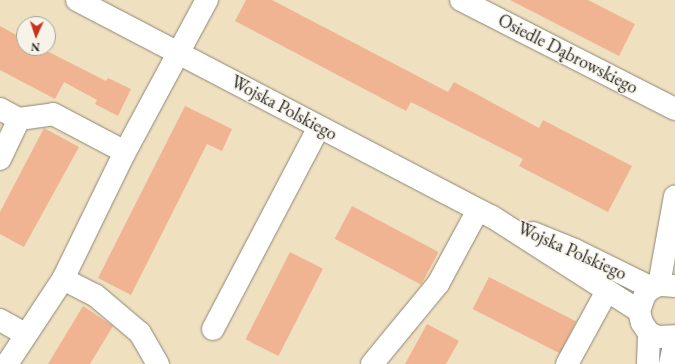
<!DOCTYPE html>
<meta charset="utf-8">
<style>
body{margin:0}
#map{position:relative;width:675px;height:364px;overflow:hidden;background:#efe0c0;font-family:"EB Garamond",serif}
div>[style]{position:absolute}
[style*='--x']{left:calc(var(--x)*1px);top:calc(var(--y)*1px);width:calc(var(--w)*1px);rotate:calc(var(--a)*1deg)}
.building>*{inset:0;background:#f0b492;transform-origin:0 0}
.roads{filter:drop-shadow(0 0 1px #8d8676) drop-shadow(0 0 1px #8d8676)}
.minor>*{height:22px;margin:-11px;padding:0 11px;transform-origin:11px;border-radius:11px;background:#fff}
span{translate:-50% -50%;white-space:nowrap;text-align:center;line-height:1.15;-webkit-text-stroke:3px #f7f3e8;paint-order:stroke}
.street-label{font-size:18px;color:#2b2b2b}
.north{position:absolute;left:16px;top:16px;width:40px;height:40px;box-sizing:border-box;background:#f7f3e8;border:1px solid #a5a39c;border-radius:50%;rotate:183deg;font-size:11px;font-weight:700;line-height:16px;text-align:center;color:#2b2b2b}
.north::after{content:'';display:block;margin:auto;width:14px;height:18px;background:#c8321e;clip-path:polygon(50% 0,100% 100%,50% 72%,0 100%)}
</style>
<div id="map">
<div class="building">
<div style="clip-path:polygon(246px 0,272px 0,448px 92px,454px 82px,539px 128px,543px 120px,632px 166px,608px 212px,519px 166px,523px 159px,411px 102px,406px 111px,235px 21px)"></div>
<div style="clip-path:polygon(510px 0,588px 0,635px 24px,619px 56px)"></div>
<div style="clip-path:polygon(0 26px,24px 39px,24px 48px,41px 48px,106px 81px,108px 78px,131px 89px,118px 116px,95px 104px,97px 100px,64px 82px,55px 99px,0 70px)"></div>
<div style="clip-path:polygon(185px 106px,232px 129px,222px 151px,207px 144px,131px 295px,98px 278px)"></div>
<div style="clip-path:polygon(44px 128px,79px 147px,24px 247px,0 234px,0 212px)"></div>
<div style="left:352px;top:206px;width:98px;height:37px;rotate:28deg"></div>
<div style="left:290px;top:252px;width:37px;height:98px;rotate:27deg"></div>
<div style="left:489px;top:277px;width:98px;height:36px;rotate:27deg"></div>
<div style="clip-path:polygon(83px 306px,113px 326px,90px 364px,48px 364px)"></div>
<div style="clip-path:polygon(427px 324px,459px 341px,446px 364px,405px 364px)"></div>
</div>
<div class="roads">
<div class="minor">
<div style="--x:77;--y:0;--w:467;--a:27.6"></div>
<div style="--x:491;--y:216;--w:176;--a:32.7"></div>
<div style="--x:461;--y:0;--w:240;--a:27"></div>
<div style="--x:0;--y:109;--w:21;--a:28"></div>
<div style="--x:19;--y:119;--w:34;--a:-8"></div>
<div style="--x:53;--y:114;--w:81;--a:27.8"></div>
<div style="--x:0;--y:159;--w:44;--a:-64.6"></div>
<div style="--x:533;--y:233;--w:45;--a:22"></div>
<div style="--x:575;--y:250;--w:86;--a:26.3"></div>
<div style="--x:63;--y:279;--w:36;--a:27"></div>
<div style="--x:95;--y:295;--w:59;--a:40.2"></div>
<div style="--x:140;--y:333;--w:36;--a:60"></div>
<div style="--x:659;--y:285;--w:90;--a:-79.8"></div>
<div style="--x:675;--y:286;--w:16;--a:-176"></div>
<div style="--x:659;--y:285;--w:8;--a:157"></div>
<div style="--x:652;--y:288;--w:9;--a:139"></div>
<div style="--x:645;--y:294;--w:18;--a:109"></div>
<div style="--x:639;--y:311;--w:12;--a:76"></div>
<div style="--x:642;--y:323;--w:12;--a:55"></div>
<div style="--x:649;--y:333;--w:10;--a:24"></div>
<div style="--x:658;--y:337;--w:17;--a:-3"></div>
<div style="--x:0;--y:320;--w:29;--a:29"></div>
<div style="--x:213;--y:329;--w:228;--a:-62.3"></div>
<div style="--x:7;--y:364;--w:102;--a:-56.6"></div>
<div style="--x:63;--y:279;--w:141;--a:-64"></div>
<div style="--x:125;--y:152;--w:173;--a:-61.7"></div>
<div style="--x:372;--y:364;--w:104;--a:-50.5"></div>
<div style="--x:438;--y:284;--w:84;--a:-61.6"></div>
<div style="--x:567;--y:364;--w:83;--a:-61.3"></div>
<div style="--x:648;--y:364;--w:31;--a:-88"></div>
<div style="--x:670;--y:364;--w:25;--a:-78"></div>
</div>
</div>
<div class="street-label">
<span style="left:568px;top:54px;rotate:27deg">Osiedle Dąbrowskiego</span>
<span style="left:284px;top:108px;rotate:28deg">Wojska Polskiego</span>
<span style="left:572px;top:251px;rotate:24deg">Wojska Polskiego</span>
</div>
<div class="north">N</div>
</div>
